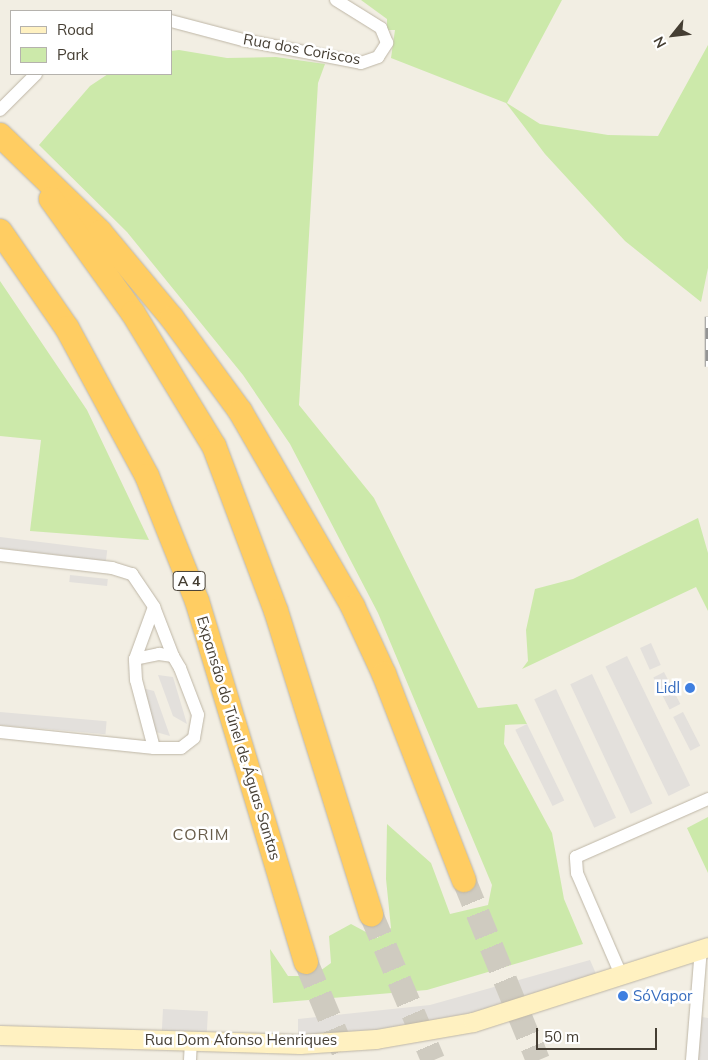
<!DOCTYPE html>
<meta charset="utf-8">
<style>
body{margin:0}
#map{position:relative;width:708px;height:1060px;overflow:hidden;background:#f2eee3;font-family:Mulish,sans-serif}
div>[style]{position:absolute}
[style*='--x']{left:calc(var(--x)*1px);top:calc(var(--y)*1px);width:calc(var(--w)*1px);rotate:calc(var(--a)*1deg)}
.green>*{inset:0;background:#cce9aa}
.parking>*{inset:0;background:#e3e0dc;transform-origin:0 0}
.motorway-tunnel>*{height:24px;margin-top:-12px;transform-origin:0;background:repeating-linear-gradient(90deg,#cfcbc0 0 24px,transparent 0 36px)}
.roads{filter:drop-shadow(0 0 1px #beb6a6) drop-shadow(0 0 1px #beb6a6)}
.minor>*{height:12px;margin:-6px;padding:0 6px;transform-origin:6px;border-radius:6px;background:#fff}
.secondary>*{height:19px;margin:-9.5px;padding:0 9.5px;transform-origin:9.5px;border-radius:9.5px;background:#fff1c1}
.motorway>*{height:24px;margin:-12px;padding:0 12px;transform-origin:12px;border-radius:12px;background:#ffcd62}
.rail>*{height:5.5px;margin-top:-2.75px;transform-origin:0;background:repeating-linear-gradient(90deg,#fff 0 11px,#949494 0 22px);box-sizing:border-box;border-block:1px solid #949494}
.dots>*{width:14px;height:14px;translate:-50% -50%;box-sizing:border-box;border:2px solid #fff;border-radius:50%}
span{translate:-50% -50%;white-space:nowrap;text-align:center;line-height:1.15;-webkit-text-stroke:5px #fff;paint-order:stroke}
.shield-label span{padding:1px 4px;background:#fff;border:1px solid;border-radius:4px;-webkit-text-stroke-width:0}
.shield-label{font-size:14px;color:#453e33;font-weight:700}
.street-label{font-size:15px;color:#453e33}
.shop-label{font-size:15px;color:#366cbe}
.right{translate:-100% -50%;text-align:right}
.left{translate:0 -50%;text-align:left}
.neighbourhood-label{font-size:16px;color:#685c4a;letter-spacing:1px}
.legend{position:absolute;left:10px;top:10px;width:162px;height:65px;box-sizing:border-box;background:#fff;border:1px solid #b5b2ad;margin:0;padding:6px 9px;list-style:none;font-size:15px;color:#453e33}
.legend li{display:flex;align-items:center;gap:10px;height:25px}
.legend b{width:25px;border:1px solid #b5b2ad}
.north{position:absolute;left:648px;top:10px;width:50px;height:50px;-webkit-text-stroke:4px #fff;paint-order:stroke;rotate:241deg;font-size:14px;font-weight:700;line-height:20px;text-align:center;color:#453e33}
.north::after{content:'';display:block;margin:auto;width:18px;height:22px;background:#453e33;clip-path:polygon(50% 0,100% 100%,50% 72%,0 100%)}
.scale{position:absolute;left:536px;top:1028px;width:121px;height:22px;box-sizing:border-box;border:2px solid #453e33;border-top:0;padding-left:6px;font-size:15px;line-height:18px;white-space:nowrap;color:#453e33;-webkit-text-stroke:4px #fff;paint-order:stroke}
</style>
<div id="map">
<div class="green">
<div style="clip-path:polygon(361px 0,562px 0,507px 103px,540px 124px,608px 135px,658px 136px,708px 45px,708px 268px,701px 302px,625px 241px,545px 154px,506px 103px,391px 58px,395px 30px,387px 30px,387px 19px)"></div>
<div style="clip-path:polygon(179px 50px,227px 58px,276px 57px,325px 64px,318px 83px,299px 405px,374px 498px,478px 708px,517px 704px,527px 724px,505px 725px,504px 744px,552px 833px,564px 899px,583px 944px,427px 990px,273px 1003px,270px 949px,288px 976px,313px 976px,331px 963px,329px 936px,351px 924px,377px 938px,391px 928px,386px 879px,387px 824px,431px 863px,450px 914px,488px 905px,492px 885px,378px 613px,290px 444px,243px 375px,127px 232px,39px 145px,90px 86px,108px 74px,171px 74px,171px 51px)"></div>
<div style="clip-path:polygon(0 281px,87px 410px,149px 540px,30px 531px,41px 440px,0 436px)"></div>
<div style="clip-path:polygon(698px 518px,708px 553px,708px 611px,696px 587px,522px 669px,528px 661px,526px 630px,535px 589px,573px 579px)"></div>
<div style="clip-path:polygon(708px 817px,708px 873px,687px 828px)"></div>
</div>
<div class="parking">
<div style="left:0;top:537px;width:108px;height:11px;rotate:7deg"></div>
<div style="left:70px;top:575px;width:38px;height:7px;rotate:6deg"></div>
<div style="left:651px;top:643px;width:24px;height:12px;rotate:66deg"></div>
<div style="left:627px;top:656px;width:144px;height:24px;rotate:64deg"></div>
<div style="left:664px;top:672px;width:36px;height:12px;rotate:63deg"></div>
<div style="left:592px;top:674px;width:143px;height:24px;rotate:65deg"></div>
<div style="clip-path:polygon(158px 675px,173px 677px,187px 724px,173px 716px)"></div>
<div style="clip-path:polygon(142px 688px,154px 691px,170px 736px,156px 732px)"></div>
<div style="left:556px;top:689px;width:142px;height:24px;rotate:65deg"></div>
<div style="left:0;top:712px;width:107px;height:13px;rotate:5deg"></div>
<div style="left:683px;top:712px;width:38px;height:11px;rotate:63deg"></div>
<div style="left:527px;top:724px;width:85px;height:13px;rotate:64deg"></div>
<div style="clip-path:polygon(590px 960px,597px 976px,483px 1012px,399px 1028px,298px 1036px,298px 1019px,430px 1005px)"></div>
<div style="left:163px;top:1009px;width:45px;height:23px;rotate:3deg"></div>
<div style="clip-path:polygon(702px 1017px,708px 1018px,708px 1060px,698px 1060px)"></div>
</div>
<div class="motorway-tunnel">
<div style="--x:464;--y:880;--w:195;--a:67.7"></div>
<div style="--x:371;--y:914;--w:159;--a:67"></div>
<div style="--x:306;--y:962;--w:106;--a:67.3"></div>
</div>
<div class="roads">
<div class="minor">
<div style="--x:171;--y:21;--w:74;--a:14.8"></div>
<div style="--x:243;--y:40;--w:120;--a:11"></div>
<div style="--x:361;--y:63;--w:18;--a:-19"></div>
<div style="--x:378;--y:57;--w:17;--a:-57"></div>
<div style="--x:387;--y:43;--w:16;--a:-112"></div>
<div style="--x:381;--y:28;--w:53;--a:-148.1"></div>
<div style="--x:0;--y:110;--w:51;--a:-45"></div>
<div style="--x:0;--y:555;--w:113;--a:6.6"></div>
<div style="--x:112;--y:568;--w:21;--a:17"></div>
<div style="--x:132;--y:574;--w:40;--a:56"></div>
<div style="--x:154;--y:607;--w:53;--a:68.8"></div>
<div style="--x:135;--y:659;--w:25;--a:-12"></div>
<div style="--x:159;--y:654;--w:14;--a:8"></div>
<div style="--x:173;--y:656;--w:14;--a:60"></div>
<div style="--x:180;--y:668;--w:50;--a:69"></div>
<div style="--x:198;--y:715;--w:23;--a:100"></div>
<div style="--x:194;--y:738;--w:16;--a:142"></div>
<div style="--x:181;--y:748;--w:27;--a:180"></div>
<div style="--x:154;--y:748;--w:70;--a:-104.8"></div>
<div style="--x:136;--y:680;--w:21;--a:-93"></div>
<div style="--x:135;--y:659;--w:55;--a:-69.9"></div>
<div style="--x:0;--y:732;--w:155;--a:5.9"></div>
<div style="--x:622;--y:977;--w:113;--a:-113.4"></div>
<div style="--x:577;--y:873;--w:16;--a:-94"></div>
<div style="--x:576;--y:857;--w:144;--a:-23.7"></div>
<div style="--x:190;--y:1060;--w:19;--a:-87"></div>
<div style="--x:692;--y:1060;--w:111;--a:-85.4"></div>
</div>
<div class="secondary">
<div style="--x:0;--y:1035;--w:300;--a:1.7"></div>
<div style="--x:300;--y:1044;--w:76;--a:-3.8"></div>
<div style="--x:376;--y:1039;--w:98;--a:-9.9"></div>
<div style="--x:473;--y:1022;--w:247;--a:-17.7"></div>
</div>
<div class="motorway">
<div style="--x:0;--y:135;--w:139;--a:44.1"></div>
<div style="--x:100;--y:232;--w:112;--a:50.1"></div>
<div style="--x:172;--y:318;--w:115;--a:53.8"></div>
<div style="--x:240;--y:411;--w:226;--a:60"></div>
<div style="--x:353;--y:607;--w:74;--a:65.2"></div>
<div style="--x:384;--y:674;--w:221;--a:68.8"></div>
<div style="--x:51;--y:199;--w:140;--a:54.3"></div>
<div style="--x:133;--y:313;--w:156;--a:58.7"></div>
<div style="--x:214;--y:446;--w:176;--a:69.4"></div>
<div style="--x:276;--y:611;--w:318;--a:72.6"></div>
<div style="--x:0;--y:231;--w:118;--a:55.4"></div>
<div style="--x:67;--y:328;--w:168;--a:61.6"></div>
<div style="--x:147;--y:476;--w:135;--a:68.2"></div>
<div style="--x:197;--y:601;--w:377;--a:73.2"></div>
</div>
</div>
<div class="rail">
<div style="--x:708;--y:317;--w:50;--a:90"></div>
</div>
<div class="dots">
<div style="left:690px;top:688px;background:#3f7fe0"></div>
<div style="left:623px;top:996px;background:#3f7fe0"></div>
</div>
<div class="shield-label">
<span style="left:189px;top:581px">A 4</span>
</div>
<div class="street-label">
<span style="left:302px;top:49px;rotate:10deg">Rua dos Coriscos</span>
<span style="left:239px;top:738px;rotate:73deg">Expansão do Túnel de Águas Santas</span>
<span style="left:241px;top:1040px">Rua Dom Afonso Henriques</span>
</div>
<div class="shop-label">
<span class="right" style="left:680px;top:688px">Lidl</span>
<span class="left" style="left:633px;top:996px">SóVapor</span>
</div>
<div class="neighbourhood-label">
<span style="left:201px;top:834px">CORIM</span>
</div>
<ul class="legend">
<li><b style="height:6px;background:#fff1c1"></b>Road</li>
<li><b style="height:14px;background:#cce9aa"></b>Park</li>
</ul>
<div class="north">N</div>
<div class="scale">50 m</div>
</div>
